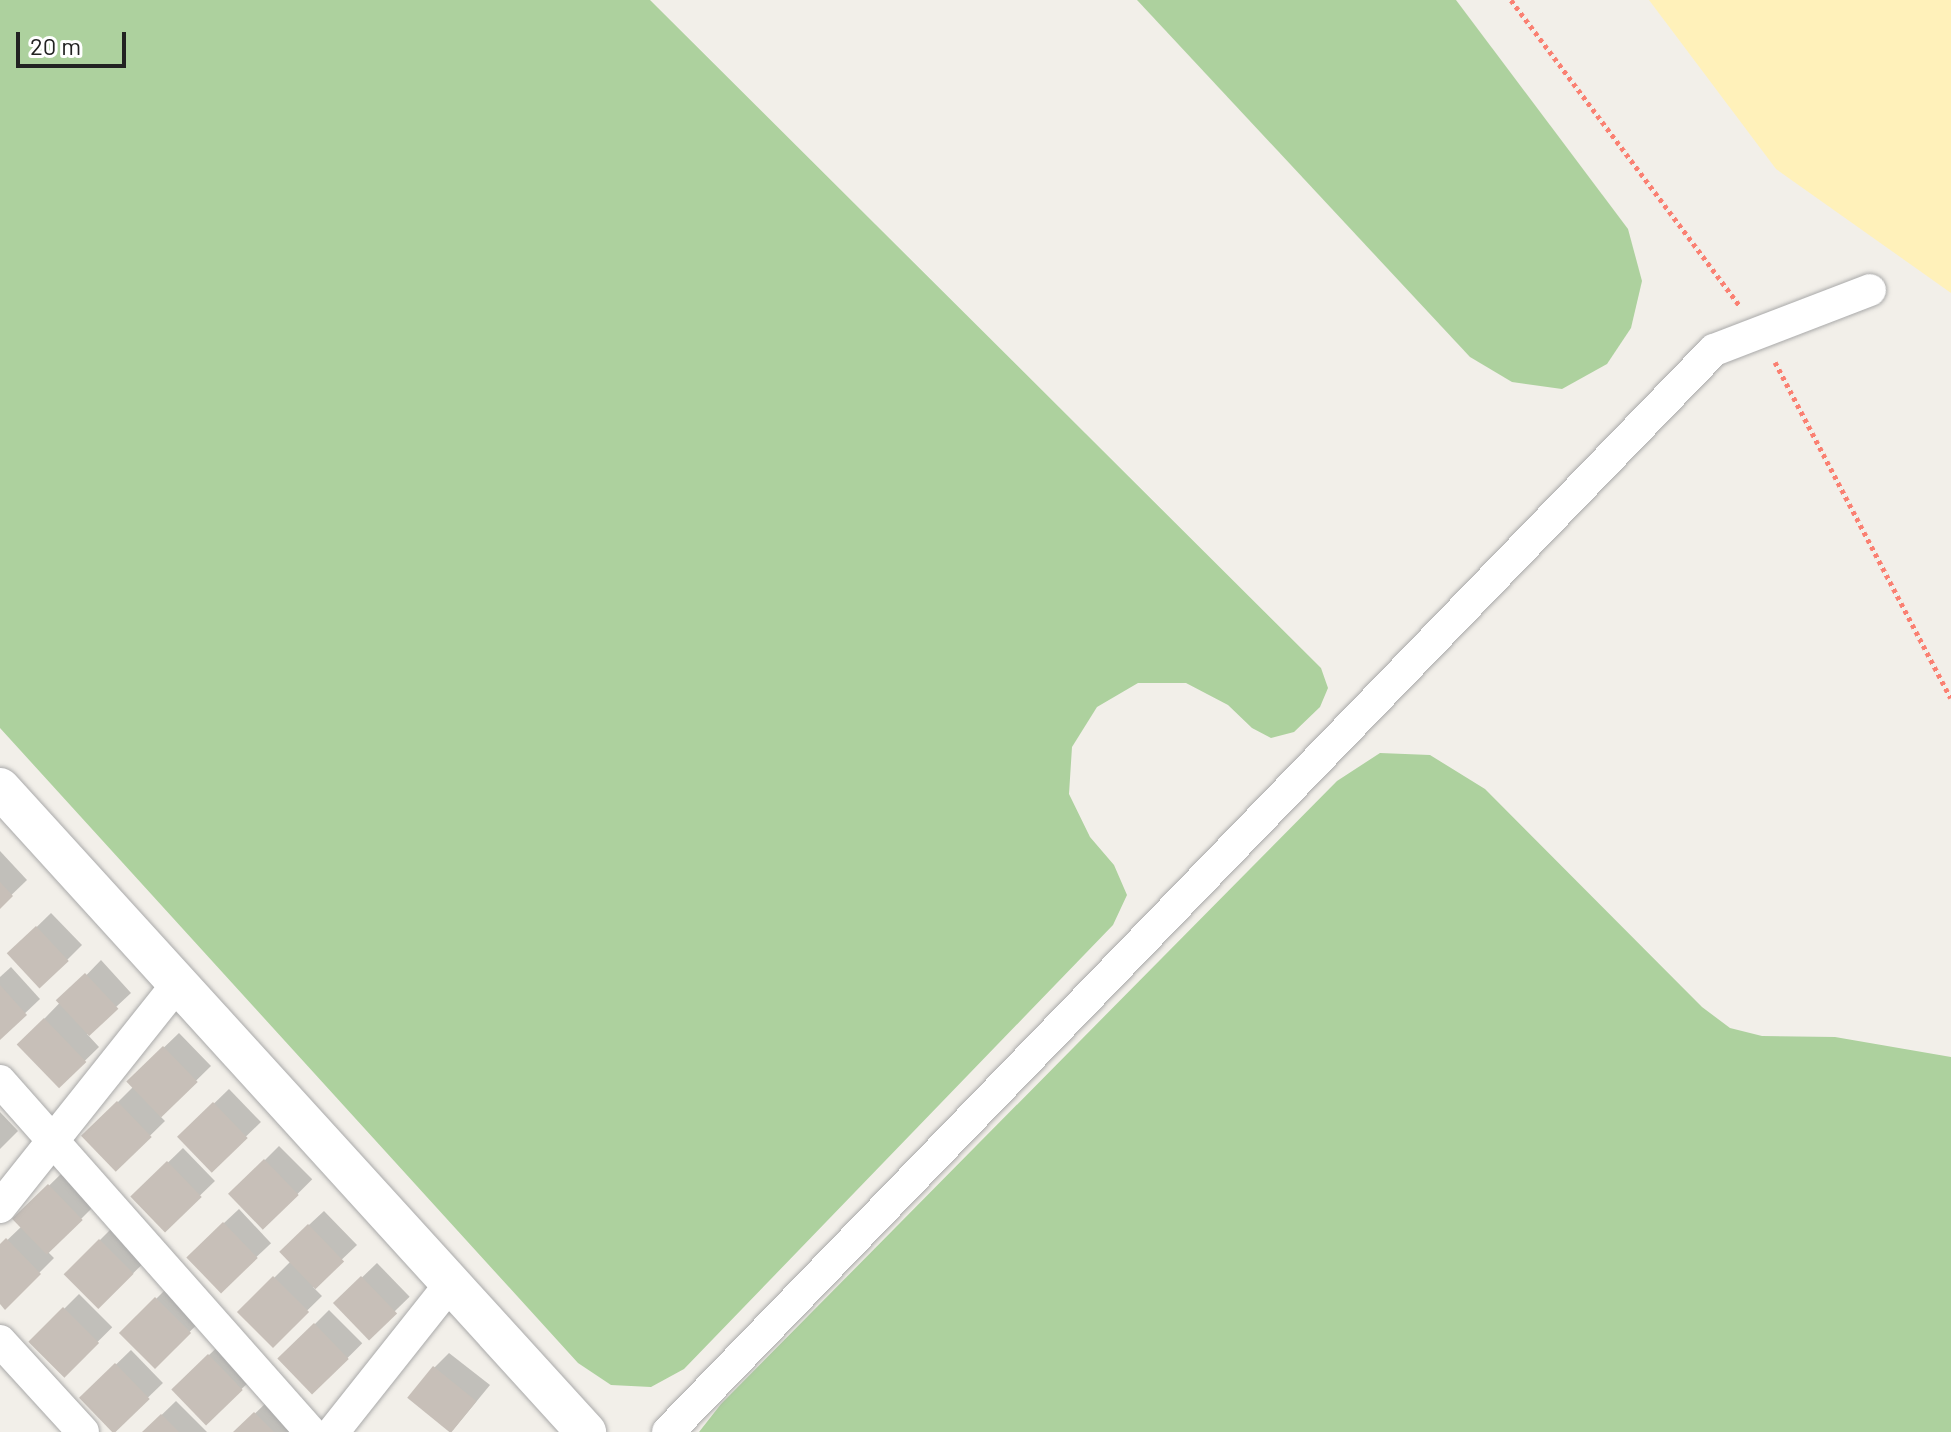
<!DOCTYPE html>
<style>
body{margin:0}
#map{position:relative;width:1951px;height:1432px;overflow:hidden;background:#f2efe9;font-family:Barlow,sans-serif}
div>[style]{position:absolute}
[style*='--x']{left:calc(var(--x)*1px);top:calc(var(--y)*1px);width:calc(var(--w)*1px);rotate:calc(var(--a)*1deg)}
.forest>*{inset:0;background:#add19e}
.sand>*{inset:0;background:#fff1ba}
.shadow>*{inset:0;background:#0003;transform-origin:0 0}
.building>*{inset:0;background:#c7bfb8;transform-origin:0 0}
.path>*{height:5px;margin-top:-2.5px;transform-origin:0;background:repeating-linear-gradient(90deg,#fa8072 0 4px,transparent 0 8px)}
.roads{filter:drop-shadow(0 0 2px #a9a9a9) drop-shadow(0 0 2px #a9a9a9)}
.minor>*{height:32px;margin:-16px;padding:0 16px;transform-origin:16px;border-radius:16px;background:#fff}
.tertiary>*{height:40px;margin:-20px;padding:0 20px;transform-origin:20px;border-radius:20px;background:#fff}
span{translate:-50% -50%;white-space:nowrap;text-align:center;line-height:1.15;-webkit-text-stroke:7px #fff;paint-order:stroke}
.scale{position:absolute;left:16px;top:32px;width:110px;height:36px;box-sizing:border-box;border:4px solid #222;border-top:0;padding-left:10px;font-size:24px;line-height:28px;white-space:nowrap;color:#222;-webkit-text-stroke:6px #fff;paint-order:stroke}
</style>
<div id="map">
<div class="forest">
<div style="clip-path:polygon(0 0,650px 0,1321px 668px,1328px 688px,1320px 707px,1294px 732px,1271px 738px,1252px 728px,1228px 705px,1186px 683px,1138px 683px,1097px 707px,1072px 747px,1069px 794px,1090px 837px,1114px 865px,1127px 895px,1113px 925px,684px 1369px,651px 1387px,611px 1385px,578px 1363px,0 728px)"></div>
<div style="clip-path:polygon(1137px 0,1456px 0,1628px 229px,1642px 281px,1631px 328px,1607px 364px,1562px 389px,1512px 382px,1470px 357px)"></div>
<div style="clip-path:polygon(1380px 753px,1430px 755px,1485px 789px,1702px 1007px,1730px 1028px,1762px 1036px,1835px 1037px,1951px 1057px,1951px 1432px,699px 1432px,721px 1404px,1337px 781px)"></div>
</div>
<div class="sand">
<div style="clip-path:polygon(1649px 0,1951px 0,1951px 293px,1776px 169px)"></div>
</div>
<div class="shadow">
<div style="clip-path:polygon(0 851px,27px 880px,0 906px)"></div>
<div style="clip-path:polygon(51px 913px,82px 945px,67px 960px,10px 953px)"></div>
<div style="clip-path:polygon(101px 960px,131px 993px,87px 1034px,99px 1047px,59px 1086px,19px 1045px)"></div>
<div style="clip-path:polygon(11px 967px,40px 999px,0 1037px,0 977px)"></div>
<div style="clip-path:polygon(179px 1033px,211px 1066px,160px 1116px,165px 1121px,116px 1169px,84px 1136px,134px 1086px,129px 1081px)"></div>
<div style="left:229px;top:1089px;width:46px;height:69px;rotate:46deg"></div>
<div style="clip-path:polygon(0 1112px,18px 1131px,0 1149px)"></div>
<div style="left:279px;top:1146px;width:47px;height:69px;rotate:45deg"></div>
<div style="left:183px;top:1148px;width:46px;height:69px;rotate:46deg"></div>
<div style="clip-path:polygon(64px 1171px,96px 1204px,48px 1252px,54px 1258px,5px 1307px,0 1301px,0 1247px,22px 1226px,15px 1219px)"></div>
<div style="left:239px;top:1209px;width:47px;height:69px;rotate:47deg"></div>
<div style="clip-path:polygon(324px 1211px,357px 1245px,313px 1287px,322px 1296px,272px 1345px,240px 1312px,291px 1261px,296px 1237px)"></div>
<div style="left:114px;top:1226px;width:47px;height:68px;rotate:45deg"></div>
<div style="left:377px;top:1263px;width:47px;height:57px;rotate:46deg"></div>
<div style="left:171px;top:1284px;width:47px;height:69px;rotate:45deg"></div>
<div style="left:79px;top:1294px;width:47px;height:69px;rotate:45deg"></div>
<div style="left:329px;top:1310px;width:47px;height:69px;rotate:45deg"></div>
<div style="left:224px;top:1341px;width:47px;height:70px;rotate:47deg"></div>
<div style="left:131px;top:1350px;width:46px;height:69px;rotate:46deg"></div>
<div style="clip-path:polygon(449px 1353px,490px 1385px,453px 1430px,434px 1368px)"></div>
<div style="clip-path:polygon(270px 1399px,303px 1432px,236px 1432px)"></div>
<div style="clip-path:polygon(176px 1401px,207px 1432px,144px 1432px)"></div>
</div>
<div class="building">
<div style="clip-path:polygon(0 882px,13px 896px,0 909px)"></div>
<div style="left:36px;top:926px;width:48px;height:40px;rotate:47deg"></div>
<div style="left:85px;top:973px;width:49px;height:40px;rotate:47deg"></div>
<div style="clip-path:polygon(0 985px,27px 1015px,0 1040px)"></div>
<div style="left:44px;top:1018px;width:61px;height:38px;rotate:46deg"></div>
<div style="left:163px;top:1046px;width:50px;height:51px;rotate:46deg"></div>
<div style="left:117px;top:1101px;width:50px;height:50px;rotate:46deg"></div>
<div style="left:213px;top:1102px;width:50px;height:50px;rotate:46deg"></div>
<div style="left:264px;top:1159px;width:50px;height:50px;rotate:46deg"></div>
<div style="left:167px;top:1161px;width:50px;height:51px;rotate:46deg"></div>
<div style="left:48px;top:1184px;width:50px;height:50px;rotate:46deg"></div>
<div style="left:223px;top:1222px;width:50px;height:51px;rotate:46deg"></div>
<div style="left:308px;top:1224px;width:52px;height:40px;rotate:46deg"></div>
<div style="clip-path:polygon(6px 1238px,41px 1274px,5px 1310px,0 1304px,0 1244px)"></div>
<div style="left:99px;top:1239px;width:49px;height:50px;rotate:45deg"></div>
<div style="left:273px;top:1276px;width:51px;height:51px;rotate:45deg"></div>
<div style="left:361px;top:1276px;width:52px;height:39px;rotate:46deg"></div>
<div style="left:155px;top:1297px;width:51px;height:51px;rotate:45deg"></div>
<div style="left:63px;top:1307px;width:51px;height:49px;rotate:45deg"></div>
<div style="left:314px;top:1323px;width:50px;height:51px;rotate:46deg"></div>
<div style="left:208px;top:1354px;width:50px;height:51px;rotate:46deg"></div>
<div style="left:115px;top:1363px;width:50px;height:50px;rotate:46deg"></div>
<div style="left:433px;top:1366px;width:56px;height:41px;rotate:39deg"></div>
<div style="clip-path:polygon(254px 1412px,274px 1432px,233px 1432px)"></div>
<div style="clip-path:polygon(161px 1414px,179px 1432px,142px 1432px)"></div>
</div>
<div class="path">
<div style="--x:1511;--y:0;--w:382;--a:53.2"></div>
<div style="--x:1775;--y:362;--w:379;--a:62.4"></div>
</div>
<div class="roads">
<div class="minor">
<div style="--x:0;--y:1081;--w:468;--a:48.5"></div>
<div style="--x:0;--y:1207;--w:286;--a:-51.5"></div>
<div style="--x:0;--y:1341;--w:123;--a:47.6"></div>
<div style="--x:333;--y:1432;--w:190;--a:-51.6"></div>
<div style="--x:668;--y:1432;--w:1505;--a:-45.97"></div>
<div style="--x:1714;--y:350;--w:167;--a:-21"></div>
</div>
<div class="tertiary">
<div style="--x:0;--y:788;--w:871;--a:47.7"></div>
</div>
</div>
<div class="scale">20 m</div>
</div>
